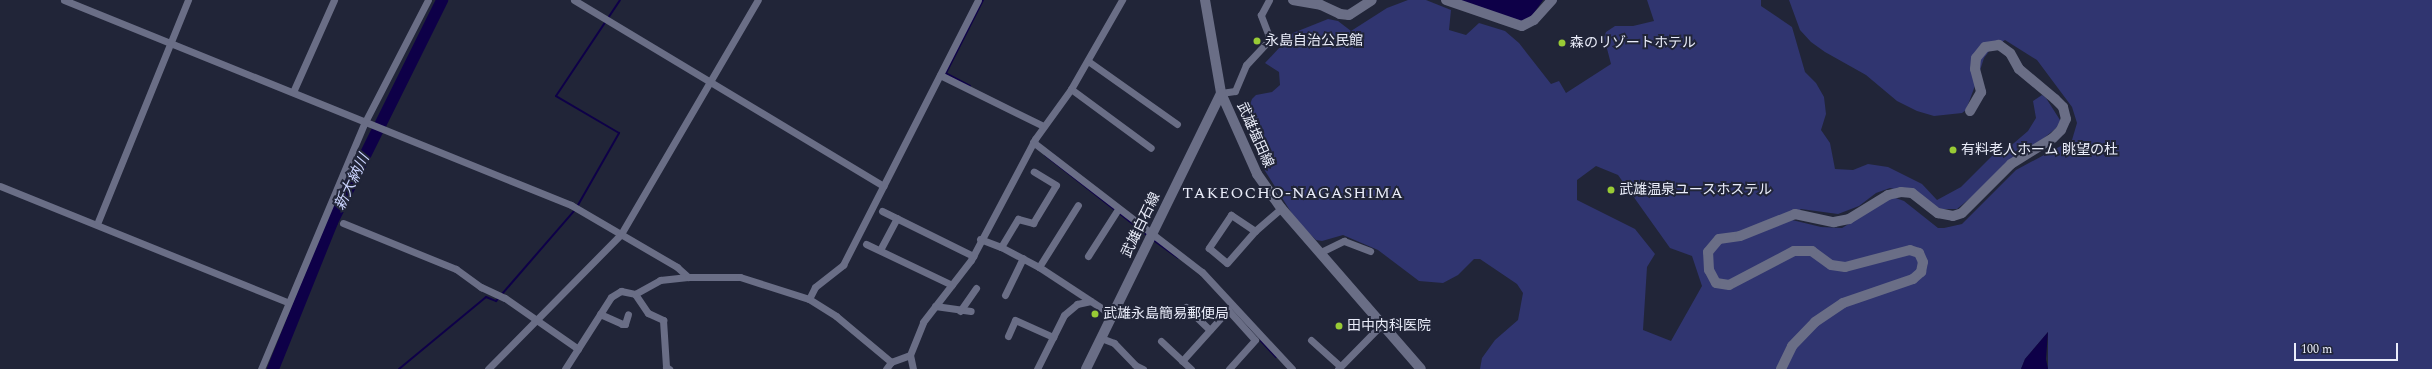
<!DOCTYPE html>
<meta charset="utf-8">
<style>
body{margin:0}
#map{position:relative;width:2432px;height:369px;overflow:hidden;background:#212538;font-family:Spectral,"Noto Sans JP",serif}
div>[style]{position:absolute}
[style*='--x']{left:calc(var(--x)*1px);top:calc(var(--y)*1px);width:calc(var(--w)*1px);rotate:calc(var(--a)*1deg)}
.green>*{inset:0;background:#303570}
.water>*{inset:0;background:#0e0048}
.stream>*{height:2px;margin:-1px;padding:0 1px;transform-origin:1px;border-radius:1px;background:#0e0048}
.river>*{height:12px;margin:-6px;padding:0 6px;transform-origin:6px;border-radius:6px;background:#0e0048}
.street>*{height:7px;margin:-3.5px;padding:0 3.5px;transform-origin:3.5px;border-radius:3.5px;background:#6a6e86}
.secondary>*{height:10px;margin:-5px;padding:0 5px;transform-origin:5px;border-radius:5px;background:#6a6e86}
.dots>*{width:11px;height:11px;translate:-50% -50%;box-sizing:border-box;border:2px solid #212538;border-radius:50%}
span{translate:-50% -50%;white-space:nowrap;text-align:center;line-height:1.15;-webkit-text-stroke:4px #212538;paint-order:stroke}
.poi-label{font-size:14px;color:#eaedfa}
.left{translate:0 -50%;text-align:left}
.street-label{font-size:14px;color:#eaedfa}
.water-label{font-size:15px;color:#cbd4fe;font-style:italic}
.quarter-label{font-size:16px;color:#eaedfa;letter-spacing:1px}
.scale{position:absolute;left:2294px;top:343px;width:104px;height:18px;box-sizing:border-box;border:2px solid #eaedfa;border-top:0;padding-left:5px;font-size:12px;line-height:14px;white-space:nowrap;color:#eaedfa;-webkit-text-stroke:3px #212538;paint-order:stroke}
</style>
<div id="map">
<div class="green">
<div style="clip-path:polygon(evenodd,1408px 0,1426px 0,1451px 10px,1449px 30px,1466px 35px,1479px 23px,1505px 31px,1519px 43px,1551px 84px,1559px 81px,1566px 93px,1611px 64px,1604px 37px,1606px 32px,1615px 26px,1633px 26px,1654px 21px,1647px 0,1761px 0,1761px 6px,1792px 27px,1805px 72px,1816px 83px,1824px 97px,1826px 114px,1821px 130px,1830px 143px,1835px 169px,1853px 170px,1868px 164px,1888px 167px,1922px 184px,1937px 200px,1961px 187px,1992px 156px,2007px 149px,2028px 131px,2036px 118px,2033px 101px,2042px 95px,2046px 98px,2060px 120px,2060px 125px,1957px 209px,1941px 209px,1906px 192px,1890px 188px,1876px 193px,1859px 206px,1838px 214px,1801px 209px,1788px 219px,1821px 227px,1842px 228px,1893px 197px,1904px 201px,1938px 228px,1944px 228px,1962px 224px,2016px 170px,2072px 140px,2077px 123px,2072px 107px,2037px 60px,2005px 40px,1990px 50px,1984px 58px,1976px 83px,1966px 110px,1962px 113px,1934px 116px,1917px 111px,1897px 101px,1866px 75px,1825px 52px,1811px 42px,1800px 30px,1789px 0,2432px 0,2432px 369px,2048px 369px,2048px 332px,2025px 359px,2021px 369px,1480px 369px,1482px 358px,1495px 340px,1518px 320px,1523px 293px,1517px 284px,1480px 259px,1474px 259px,1458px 275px,1443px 283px,1419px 281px,1378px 250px,1343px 235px,1322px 241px,1316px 240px,1296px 220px,1262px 166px,1245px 118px,1252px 99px,1256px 95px,1272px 92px,1280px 85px,1279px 72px,1265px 63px,1293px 33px,1328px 19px,1338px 21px,1351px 31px,1387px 8px,1408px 0,1596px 166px,1618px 175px,1670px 248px,1692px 256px,1702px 286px,1671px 341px,1643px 330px,1647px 267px,1655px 254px,1635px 229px,1577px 200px,1577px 180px,1596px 166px)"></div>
</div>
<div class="water">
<div style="clip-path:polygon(1457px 0,1543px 0,1530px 19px,1518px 22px)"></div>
<div style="clip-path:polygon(2048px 332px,2046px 359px,2048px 369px,2021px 369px,2025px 359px)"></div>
</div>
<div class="stream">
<div style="--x:970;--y:86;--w:27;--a:-152"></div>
<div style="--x:946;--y:73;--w:82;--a:-63.1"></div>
<div style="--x:1045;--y:155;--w:130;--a:38.1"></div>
<div style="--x:578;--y:205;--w:83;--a:-60.3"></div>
<div style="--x:619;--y:133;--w:73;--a:-149.6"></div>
<div style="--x:556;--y:96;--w:115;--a:-56.3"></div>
<div style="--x:1152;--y:239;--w:32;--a:36"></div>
<div style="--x:1261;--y:341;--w:22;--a:47"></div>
<div style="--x:399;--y:369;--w:113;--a:-39.6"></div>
<div style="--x:486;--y:297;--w:11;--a:22"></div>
<div style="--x:496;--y:301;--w:119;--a:-49.1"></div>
</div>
<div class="river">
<div style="--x:273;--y:369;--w:158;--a:-68.1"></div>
<div style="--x:332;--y:222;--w:248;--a:-63.6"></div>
</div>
<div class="street">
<div style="--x:64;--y:0;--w:547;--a:22.02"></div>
<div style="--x:571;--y:205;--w:123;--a:30.3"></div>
<div style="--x:677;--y:267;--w:15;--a:42"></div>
<div style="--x:574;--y:0;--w:361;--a:31"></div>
<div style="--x:1088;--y:61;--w:109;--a:35.3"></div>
<div style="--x:940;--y:75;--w:115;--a:26.3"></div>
<div style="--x:1071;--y:89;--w:99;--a:36.4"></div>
<div style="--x:293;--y:92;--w:101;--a:-66"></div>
<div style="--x:1221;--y:93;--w:14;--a:-8"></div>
<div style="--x:1235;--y:91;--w:28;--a:-67"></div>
<div style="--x:1246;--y:65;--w:35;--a:-47"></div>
<div style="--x:1270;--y:39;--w:26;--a:-111"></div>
<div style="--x:1261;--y:15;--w:17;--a:-62"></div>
<div style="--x:1033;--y:142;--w:213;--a:37.6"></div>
<div style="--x:1202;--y:272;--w:132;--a:47.1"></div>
<div style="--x:0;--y:186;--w:310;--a:22"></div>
<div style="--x:882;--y:211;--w:102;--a:26.3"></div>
<div style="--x:343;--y:223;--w:122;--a:22.2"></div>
<div style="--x:456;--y:269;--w:31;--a:36"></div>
<div style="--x:481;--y:287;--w:26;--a:25"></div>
<div style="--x:505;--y:298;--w:89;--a:34.9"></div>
<div style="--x:97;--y:224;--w:242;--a:-67.9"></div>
<div style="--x:1255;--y:231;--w:29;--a:-146"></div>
<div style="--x:1231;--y:215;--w:40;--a:124"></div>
<div style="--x:1209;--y:248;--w:23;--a:40"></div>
<div style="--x:1227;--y:263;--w:43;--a:-48.8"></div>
<div style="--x:1255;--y:231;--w:35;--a:-41"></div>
<div style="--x:980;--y:239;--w:22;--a:21"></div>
<div style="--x:1001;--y:247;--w:43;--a:27.8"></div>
<div style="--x:1039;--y:267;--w:87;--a:33.3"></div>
<div style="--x:866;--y:244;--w:95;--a:25.5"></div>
<div style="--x:1001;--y:247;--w:33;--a:-59"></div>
<div style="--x:1018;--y:219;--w:16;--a:15"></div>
<div style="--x:1033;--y:223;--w:44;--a:-58.8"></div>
<div style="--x:1056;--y:185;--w:26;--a:-149"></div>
<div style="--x:880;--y:250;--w:36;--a:-62"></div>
<div style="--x:1319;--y:253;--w:28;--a:-26"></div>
<div style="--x:1344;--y:241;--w:28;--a:21"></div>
<div style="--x:1088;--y:256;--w:56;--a:-57.4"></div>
<div style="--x:1039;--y:267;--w:73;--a:-57.8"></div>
<div style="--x:635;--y:294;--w:23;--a:56"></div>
<div style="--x:648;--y:313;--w:17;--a:25"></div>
<div style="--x:663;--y:320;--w:47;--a:86.3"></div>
<div style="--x:666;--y:367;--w:4;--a:34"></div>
<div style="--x:1005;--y:295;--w:41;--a:-64.1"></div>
<div style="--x:809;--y:299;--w:13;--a:-63"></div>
<div style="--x:815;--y:287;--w:36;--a:-38"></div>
<div style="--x:843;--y:265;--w:297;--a:-63"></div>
<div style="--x:935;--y:306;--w:36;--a:8"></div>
<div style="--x:1186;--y:307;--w:33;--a:44"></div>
<div style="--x:960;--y:311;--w:28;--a:-55"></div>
<div style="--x:600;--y:314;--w:24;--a:24"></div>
<div style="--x:622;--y:324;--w:3;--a:0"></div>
<div style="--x:625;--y:324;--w:10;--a:-73"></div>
<div style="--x:1008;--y:336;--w:17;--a:-66"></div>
<div style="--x:1015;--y:320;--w:42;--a:24.1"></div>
<div style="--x:1101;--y:338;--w:14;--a:21"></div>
<div style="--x:1114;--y:343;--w:30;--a:46"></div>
<div style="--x:1135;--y:365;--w:9;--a:27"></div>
<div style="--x:1311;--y:340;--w:39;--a:42"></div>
<div style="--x:1161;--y:341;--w:41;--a:43"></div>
<div style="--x:1182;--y:361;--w:69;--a:-48"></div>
<div style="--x:1228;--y:310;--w:40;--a:48"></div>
<div style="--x:1255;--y:340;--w:39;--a:132"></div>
<div style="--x:261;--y:369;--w:268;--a:-67.2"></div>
<div style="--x:365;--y:122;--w:137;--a:-62.7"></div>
<div style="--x:488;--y:369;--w:190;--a:-45.4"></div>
<div style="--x:621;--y:234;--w:271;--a:-59.7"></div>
<div style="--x:565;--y:369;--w:85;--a:-57.4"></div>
<div style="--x:611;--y:297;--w:12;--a:-31"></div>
<div style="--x:621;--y:291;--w:14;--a:12"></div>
<div style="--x:635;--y:294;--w:29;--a:-29"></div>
<div style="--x:660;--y:280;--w:28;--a:-6"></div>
<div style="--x:688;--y:277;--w:52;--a:0"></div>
<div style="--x:740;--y:277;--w:72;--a:17.7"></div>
<div style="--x:809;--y:299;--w:32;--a:32"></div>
<div style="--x:836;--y:316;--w:72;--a:39.9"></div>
<div style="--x:891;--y:362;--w:20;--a:-20"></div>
<div style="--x:886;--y:369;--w:9;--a:-54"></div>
<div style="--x:913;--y:369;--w:14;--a:-102"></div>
<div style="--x:910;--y:355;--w:35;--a:-68"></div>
<div style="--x:923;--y:322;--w:78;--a:-52.3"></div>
<div style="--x:971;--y:260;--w:137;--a:-62.1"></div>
<div style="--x:1035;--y:139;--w:62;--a:-54.2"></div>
<div style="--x:1071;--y:89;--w:103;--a:-60.2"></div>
<div style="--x:1037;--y:369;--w:60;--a:-63.4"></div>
<div style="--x:1064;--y:315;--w:17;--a:-40"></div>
<div style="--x:1077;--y:304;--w:14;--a:-12"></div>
<div style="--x:1338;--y:369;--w:63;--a:-45.6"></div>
</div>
<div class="secondary">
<div style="--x:1205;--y:0;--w:94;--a:80.2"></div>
<div style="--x:1221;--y:93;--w:89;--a:66"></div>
<div style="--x:1257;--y:174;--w:42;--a:54.8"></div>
<div style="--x:1281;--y:208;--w:213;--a:49"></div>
<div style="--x:1293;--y:0;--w:28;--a:10"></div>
<div style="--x:1321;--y:5;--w:21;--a:25"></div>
<div style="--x:1340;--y:14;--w:9;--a:6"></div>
<div style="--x:1349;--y:15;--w:27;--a:-33"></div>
<div style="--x:1446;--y:0;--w:80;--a:18.9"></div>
<div style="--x:1522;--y:26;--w:13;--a:-27"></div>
<div style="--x:1534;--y:20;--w:27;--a:-48"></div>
<div style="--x:1086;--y:369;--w:307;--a:-63.9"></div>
<div style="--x:1781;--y:369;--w:25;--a:-64"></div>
<div style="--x:1792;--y:346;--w:33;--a:-46"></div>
<div style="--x:1815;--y:322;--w:34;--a:-34"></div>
<div style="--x:1843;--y:303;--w:74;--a:-18.9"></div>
<div style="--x:1913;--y:279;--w:11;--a:-41"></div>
<div style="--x:1921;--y:272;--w:10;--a:-79"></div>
<div style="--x:1923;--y:262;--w:10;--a:-114"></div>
<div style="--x:1919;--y:253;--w:9;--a:-162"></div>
<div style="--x:1910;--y:250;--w:67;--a:165.3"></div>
<div style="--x:1845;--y:267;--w:14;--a:-172"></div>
<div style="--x:1831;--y:265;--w:24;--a:-144"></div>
<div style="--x:1812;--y:251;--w:18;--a:180"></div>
<div style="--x:1794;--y:251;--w:73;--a:152.4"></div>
<div style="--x:1729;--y:285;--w:13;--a:-171"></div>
<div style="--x:1716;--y:283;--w:15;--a:-118"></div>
<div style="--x:1709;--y:270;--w:18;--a:-93"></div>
<div style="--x:1708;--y:252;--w:17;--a:-50"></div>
<div style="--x:1719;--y:239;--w:21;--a:-8"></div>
<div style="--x:1740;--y:236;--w:59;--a:-21.8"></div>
<div style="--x:1795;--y:214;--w:40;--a:12"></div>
<div style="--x:1834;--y:222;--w:15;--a:-11"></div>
<div style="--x:1849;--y:219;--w:46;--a:-31.6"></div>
<div style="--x:1888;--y:195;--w:13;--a:-13"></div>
<div style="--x:1901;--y:192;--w:11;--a:5"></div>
<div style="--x:1912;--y:193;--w:33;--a:38"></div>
<div style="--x:1938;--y:213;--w:15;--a:11"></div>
<div style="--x:1953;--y:216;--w:9;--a:-18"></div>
<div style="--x:1962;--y:213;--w:69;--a:-45"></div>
<div style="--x:2011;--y:164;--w:49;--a:-31.8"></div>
<div style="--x:2053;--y:138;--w:11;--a:-45"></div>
<div style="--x:2061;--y:130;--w:12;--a:-66"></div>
<div style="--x:2066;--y:119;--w:12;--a:-104"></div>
<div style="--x:2063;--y:107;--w:11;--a:-135"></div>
<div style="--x:2055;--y:99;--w:47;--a:-140.2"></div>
<div style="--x:2019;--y:69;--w:18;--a:-119"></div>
<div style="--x:2010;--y:53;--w:14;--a:-144"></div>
<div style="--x:1999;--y:45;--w:14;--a:172"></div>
<div style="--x:1985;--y:47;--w:14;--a:129"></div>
<div style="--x:1976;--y:58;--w:11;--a:95"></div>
<div style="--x:1975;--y:69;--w:24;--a:75"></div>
<div style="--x:1981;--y:92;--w:22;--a:120"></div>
</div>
<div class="dots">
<div style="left:1257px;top:41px;background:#99cb35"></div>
<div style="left:1562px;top:43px;background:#99cb35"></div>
<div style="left:1953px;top:150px;background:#99cb35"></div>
<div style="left:1611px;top:190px;background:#99cb35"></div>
<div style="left:1095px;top:314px;background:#99cb35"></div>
<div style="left:1339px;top:326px;background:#99cb35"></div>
</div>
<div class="poi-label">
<span class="left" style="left:1265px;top:41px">永島自治公民館</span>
<span class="left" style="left:1570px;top:43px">森のリゾートホテル</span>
<span class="left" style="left:1961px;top:150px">有料老人ホーム 眺望の杜</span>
<span class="left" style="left:1619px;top:190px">武雄温泉ユースホステル</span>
<span class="left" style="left:1103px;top:314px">武雄永島簡易郵便局</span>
<span class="left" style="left:1347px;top:326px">田中内科医院</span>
</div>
<div class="street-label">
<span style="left:1255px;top:135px;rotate:66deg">武雄塩田線</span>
<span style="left:1141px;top:225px;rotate:-64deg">武雄白石線</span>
</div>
<div class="water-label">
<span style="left:352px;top:182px;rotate:-64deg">新大納川</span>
</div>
<div class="quarter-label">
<span style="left:1293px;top:193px">TAKEOCHO-NAGASHIMA</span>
</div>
<div class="scale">100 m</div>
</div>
